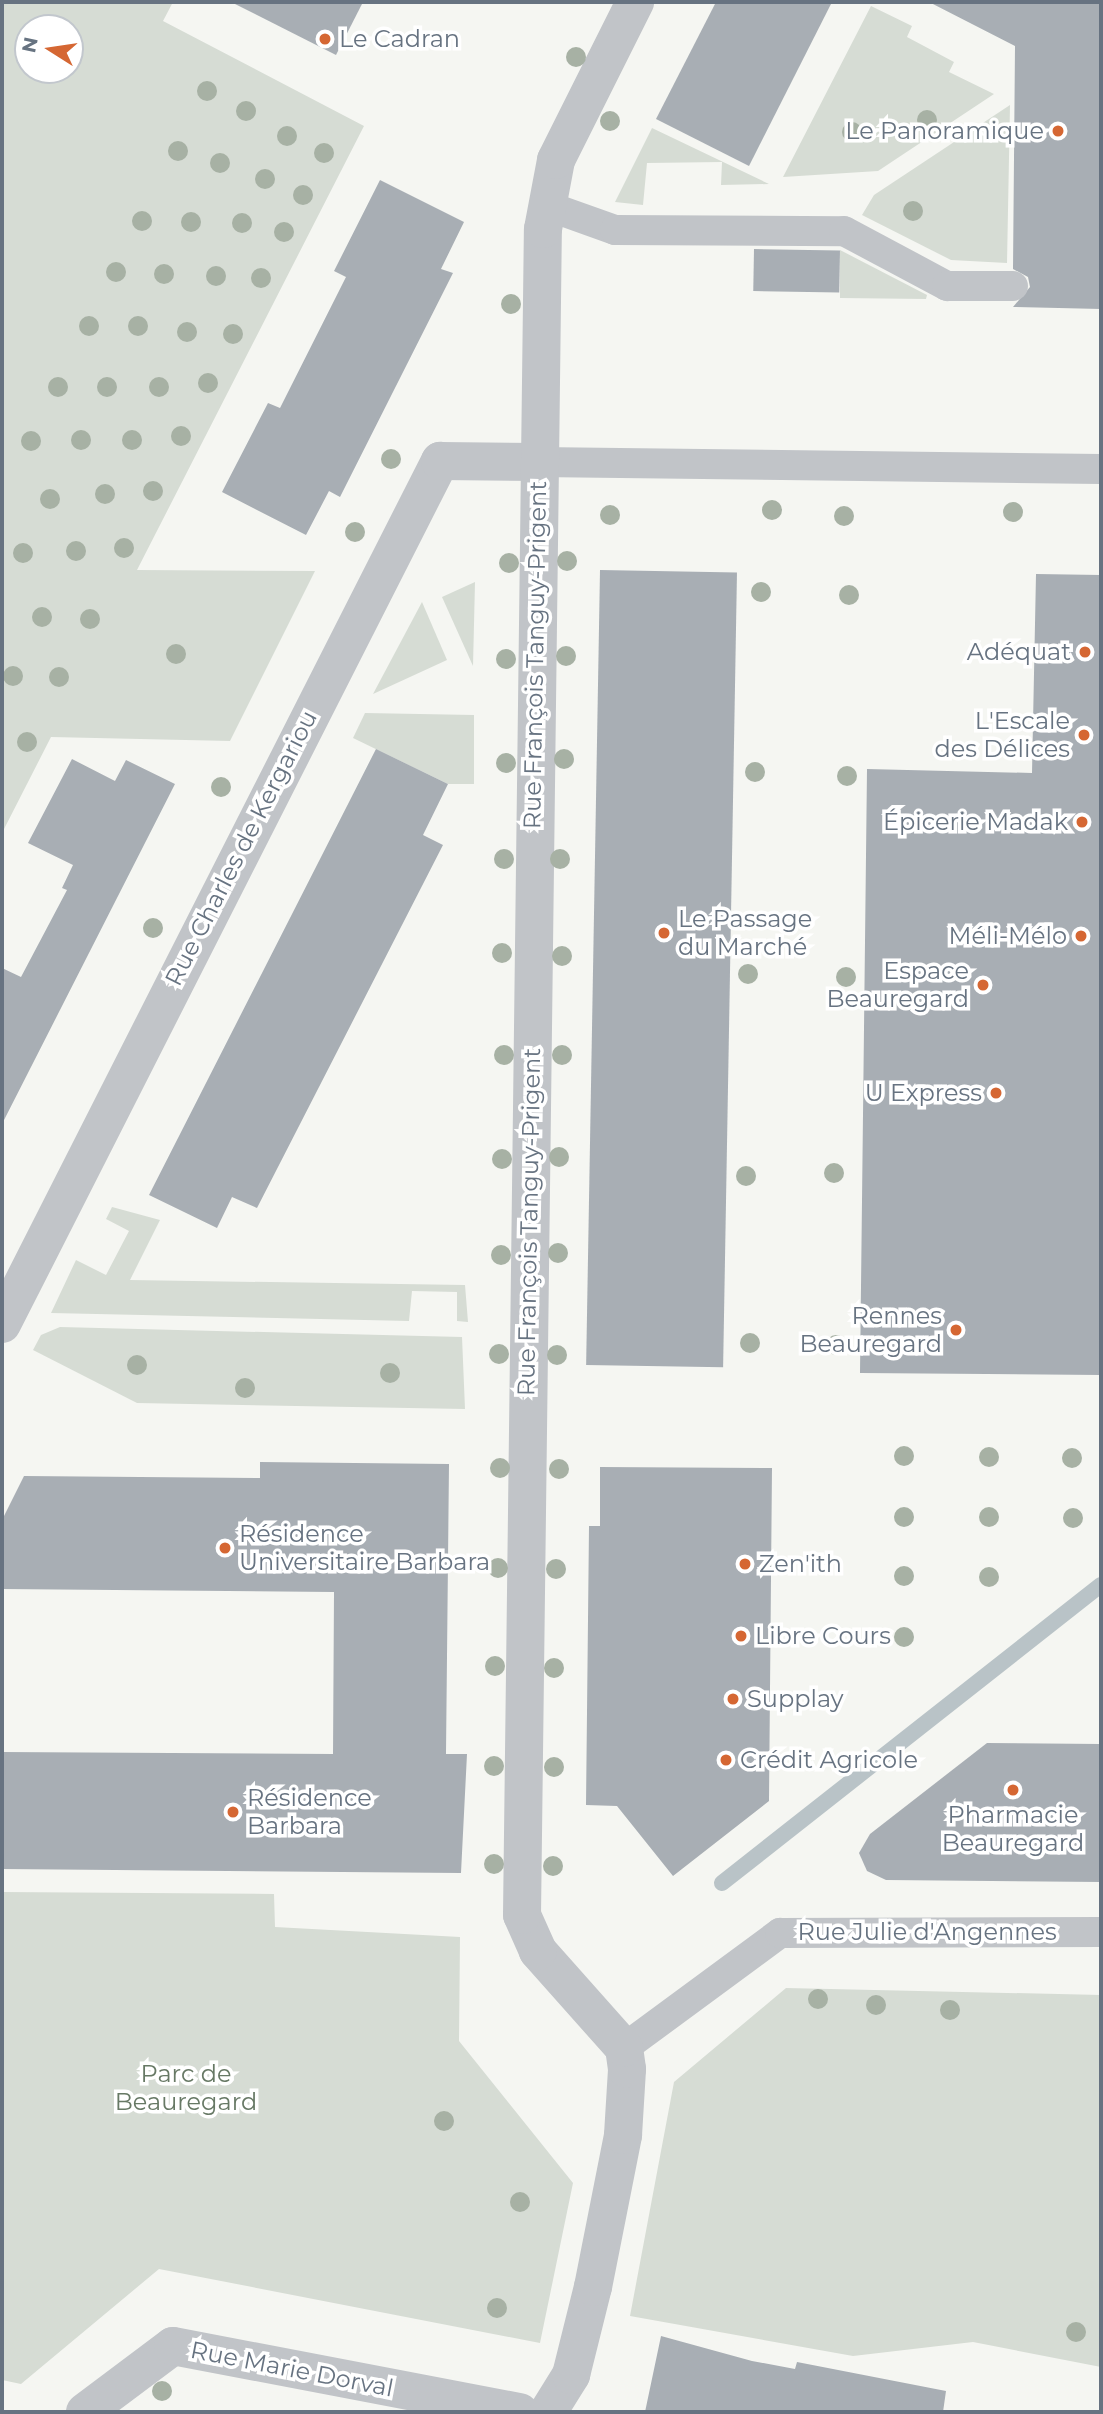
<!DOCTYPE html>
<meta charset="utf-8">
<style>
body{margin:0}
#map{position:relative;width:1103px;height:2414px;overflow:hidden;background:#f5f6f2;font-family:Montserrat,sans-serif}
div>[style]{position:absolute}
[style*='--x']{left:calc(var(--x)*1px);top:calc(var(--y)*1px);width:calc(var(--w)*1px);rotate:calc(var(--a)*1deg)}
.green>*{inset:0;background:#d6dcd4}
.stream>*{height:16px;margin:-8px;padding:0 8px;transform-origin:8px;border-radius:8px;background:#b9c3c7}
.building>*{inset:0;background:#a8aeb4;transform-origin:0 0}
.lane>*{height:30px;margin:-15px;padding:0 15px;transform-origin:15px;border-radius:15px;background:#c1c4c8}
.street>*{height:38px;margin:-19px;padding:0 19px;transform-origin:19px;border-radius:19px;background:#c1c4c8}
.trees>*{width:20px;height:20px;margin:-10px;border-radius:50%;background:#a7b1a4}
.dots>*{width:19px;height:19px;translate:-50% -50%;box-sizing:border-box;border:4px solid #fff;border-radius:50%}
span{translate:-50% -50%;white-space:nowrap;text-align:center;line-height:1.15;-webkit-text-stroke:7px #fff;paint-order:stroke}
.poi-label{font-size:24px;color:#677381}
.left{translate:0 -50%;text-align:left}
.right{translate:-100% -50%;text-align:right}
.street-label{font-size:24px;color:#677381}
.park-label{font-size:24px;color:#677965}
.frame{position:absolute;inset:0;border:4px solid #677381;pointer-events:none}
.north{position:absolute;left:14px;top:14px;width:70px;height:70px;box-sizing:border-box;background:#fff;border:2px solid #c2c7cd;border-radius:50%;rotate:282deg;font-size:19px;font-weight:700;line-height:28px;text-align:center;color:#677381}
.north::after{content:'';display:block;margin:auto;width:24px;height:32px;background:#d56733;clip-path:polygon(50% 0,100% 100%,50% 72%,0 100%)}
</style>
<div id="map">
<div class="green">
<div style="clip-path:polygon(evenodd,2px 2px,173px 2px,163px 21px,364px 126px,137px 570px,315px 571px,230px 741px,51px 737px,2px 833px,2px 2px,28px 28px,70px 28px,70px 70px,28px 70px,28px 28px)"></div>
<div style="clip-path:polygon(871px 6px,912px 26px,907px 37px,954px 62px,949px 72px,994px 94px,878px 171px,783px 177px)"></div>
<div style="clip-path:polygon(1010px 105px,1007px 263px,951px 260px,862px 215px,874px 195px)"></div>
<div style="clip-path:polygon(652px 128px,769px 184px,721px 185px,722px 162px,647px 163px,643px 205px,615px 202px)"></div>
<div style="clip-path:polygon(840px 250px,927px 295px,926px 299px,840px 298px)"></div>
<div style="clip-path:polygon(475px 582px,473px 666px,442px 597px)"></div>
<div style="clip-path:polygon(422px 602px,447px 660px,373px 694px)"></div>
<div style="clip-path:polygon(365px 713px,474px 715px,474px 784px,448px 784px,353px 738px)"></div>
<div style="clip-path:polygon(112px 1207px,160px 1220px,130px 1280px,465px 1285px,468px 1322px,457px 1321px,457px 1292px,412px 1291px,409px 1321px,51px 1313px,76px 1260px,106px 1275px,129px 1231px,106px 1219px)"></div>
<div style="clip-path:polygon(60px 1327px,462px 1337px,465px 1409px,137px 1403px,33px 1350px,41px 1335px)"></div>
<div style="clip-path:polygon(2px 1892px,274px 1894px,275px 1927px,460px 1937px,459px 2041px,573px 2183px,540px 2343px,159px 2269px,21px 2384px,2px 2380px)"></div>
<div style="clip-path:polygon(786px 1988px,1101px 1995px,1101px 2367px,973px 2342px,853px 2356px,630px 2316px,674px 2082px)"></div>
</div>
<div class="stream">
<div style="--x:722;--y:1883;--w:482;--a:-38.2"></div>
</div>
<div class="building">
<div style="clip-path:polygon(231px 2px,363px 2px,336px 55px)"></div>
<div style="clip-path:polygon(716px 2px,832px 2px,749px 166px,656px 119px)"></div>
<div style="clip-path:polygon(929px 2px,1101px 2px,1101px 309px,1013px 307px,1030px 287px,1028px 277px,1013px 269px,1015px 46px)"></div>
<div style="clip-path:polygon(380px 180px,464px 222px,441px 269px,453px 273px,340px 497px,329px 491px,306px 535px,222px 492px,268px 403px,280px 408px,346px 277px,334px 271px)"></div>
<div style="left:754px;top:249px;width:86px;height:42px;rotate:1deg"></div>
<div style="left:600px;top:570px;width:137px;height:795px;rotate:1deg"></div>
<div style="clip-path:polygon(1036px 574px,1101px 575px,1101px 1375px,860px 1373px,867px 769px,1032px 773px)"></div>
<div style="clip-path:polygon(376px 749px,448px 784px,423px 835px,443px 845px,257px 1208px,232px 1197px,217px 1228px,149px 1195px)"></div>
<div style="clip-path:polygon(72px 759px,115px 781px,126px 760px,175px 784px,2px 1124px,2px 968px,21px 977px,67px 890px,62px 888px,73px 865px,28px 843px)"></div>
<div style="clip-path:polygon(260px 1462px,449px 1464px,446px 1754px,467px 1754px,461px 1873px,2px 1869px,2px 1752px,333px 1754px,334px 1592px,2px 1589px,2px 1520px,24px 1476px,260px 1478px)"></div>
<div style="clip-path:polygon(600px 1467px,772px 1468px,769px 1801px,673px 1876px,617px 1806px,586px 1805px,589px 1526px,600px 1526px)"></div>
<div style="clip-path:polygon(987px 1743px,1101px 1744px,1101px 1882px,886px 1880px,867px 1871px,859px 1853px,870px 1834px)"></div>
<div style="clip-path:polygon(661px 2336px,752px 2361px,795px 2369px,797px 2362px,946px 2391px,943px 2412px,645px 2412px)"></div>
</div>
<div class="lane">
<div style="--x:545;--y:205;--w:74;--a:19.7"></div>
<div style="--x:615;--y:230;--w:229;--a:0.3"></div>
<div style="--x:844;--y:231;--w:117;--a:28.1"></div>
<div style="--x:947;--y:286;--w:66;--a:0"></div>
<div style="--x:538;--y:462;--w:563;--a:0.71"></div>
<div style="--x:624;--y:2048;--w:194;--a:-36.4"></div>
<div style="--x:780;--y:1933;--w:321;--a:-0.2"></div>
</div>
<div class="street">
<div style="--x:2;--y:1324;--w:968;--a:-63.09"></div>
<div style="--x:440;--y:461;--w:98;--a:0.6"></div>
<div style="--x:85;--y:2412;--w:110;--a:-36.9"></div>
<div style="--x:173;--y:2346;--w:353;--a:10.8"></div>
<div style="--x:548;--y:2412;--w:44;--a:-58.1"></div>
<div style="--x:571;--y:2375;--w:91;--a:-76"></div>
<div style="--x:593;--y:2287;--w:155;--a:-78.8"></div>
<div style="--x:623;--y:2135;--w:66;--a:-86.5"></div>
<div style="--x:627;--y:2069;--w:21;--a:-98"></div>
<div style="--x:624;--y:2048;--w:130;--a:-131.6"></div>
<div style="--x:538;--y:1951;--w:39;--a:-114"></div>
<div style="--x:522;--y:1915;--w:1686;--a:-89.29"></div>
<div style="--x:543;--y:229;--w:70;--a:-79.3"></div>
<div style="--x:556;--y:160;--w:177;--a:-63.4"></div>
</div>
<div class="trees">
<div style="left:576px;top:57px"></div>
<div style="left:207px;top:91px"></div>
<div style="left:246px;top:111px"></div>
<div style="left:927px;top:120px"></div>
<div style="left:610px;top:121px"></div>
<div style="left:852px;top:132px"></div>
<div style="left:287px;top:136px"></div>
<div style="left:178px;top:151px"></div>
<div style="left:324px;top:153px"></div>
<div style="left:220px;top:163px"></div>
<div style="left:265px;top:179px"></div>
<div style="left:303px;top:195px"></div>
<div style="left:913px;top:211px"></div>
<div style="left:142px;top:221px"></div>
<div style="left:191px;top:222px"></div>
<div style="left:242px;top:223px"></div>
<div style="left:284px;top:232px"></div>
<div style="left:116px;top:272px"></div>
<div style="left:164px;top:274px"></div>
<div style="left:216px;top:276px"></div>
<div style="left:261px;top:278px"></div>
<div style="left:511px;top:304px"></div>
<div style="left:89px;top:326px"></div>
<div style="left:138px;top:326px"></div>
<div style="left:187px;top:332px"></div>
<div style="left:233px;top:334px"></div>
<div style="left:208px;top:383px"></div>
<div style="left:58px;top:387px"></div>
<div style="left:107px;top:387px"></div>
<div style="left:159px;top:387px"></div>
<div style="left:181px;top:436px"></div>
<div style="left:81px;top:440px"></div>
<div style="left:132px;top:440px"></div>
<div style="left:31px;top:441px"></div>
<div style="left:391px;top:459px"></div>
<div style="left:153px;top:491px"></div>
<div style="left:105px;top:494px"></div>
<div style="left:50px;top:499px"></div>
<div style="left:772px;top:510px"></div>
<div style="left:1013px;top:512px"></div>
<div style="left:610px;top:515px"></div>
<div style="left:844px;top:516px"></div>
<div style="left:355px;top:532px"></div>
<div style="left:124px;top:548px"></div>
<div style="left:76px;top:551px"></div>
<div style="left:23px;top:553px"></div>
<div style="left:567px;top:561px"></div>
<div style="left:509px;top:563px"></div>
<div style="left:761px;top:592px"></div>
<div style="left:849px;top:595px"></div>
<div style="left:42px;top:617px"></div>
<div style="left:90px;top:619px"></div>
<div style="left:176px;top:654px"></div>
<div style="left:566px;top:656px"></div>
<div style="left:506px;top:659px"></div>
<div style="left:13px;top:676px"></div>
<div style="left:59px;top:677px"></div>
<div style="left:27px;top:742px"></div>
<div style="left:564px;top:759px"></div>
<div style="left:506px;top:763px"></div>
<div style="left:755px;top:772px"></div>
<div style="left:847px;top:776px"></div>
<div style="left:221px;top:787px"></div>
<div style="left:504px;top:859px"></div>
<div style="left:560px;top:859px"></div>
<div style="left:153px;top:928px"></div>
<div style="left:502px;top:953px"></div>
<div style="left:562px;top:956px"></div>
<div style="left:748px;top:974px"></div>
<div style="left:846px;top:977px"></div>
<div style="left:504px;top:1055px"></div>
<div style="left:562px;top:1055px"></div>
<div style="left:559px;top:1157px"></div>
<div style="left:502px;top:1159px"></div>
<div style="left:834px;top:1173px"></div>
<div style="left:746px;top:1176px"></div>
<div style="left:558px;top:1253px"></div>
<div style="left:501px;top:1255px"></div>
<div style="left:750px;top:1343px"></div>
<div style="left:836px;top:1345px"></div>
<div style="left:499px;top:1354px"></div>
<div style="left:557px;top:1355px"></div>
<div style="left:137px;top:1365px"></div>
<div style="left:390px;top:1373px"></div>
<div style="left:245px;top:1388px"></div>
<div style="left:904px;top:1456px"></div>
<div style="left:989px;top:1457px"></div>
<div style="left:1072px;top:1458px"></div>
<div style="left:500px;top:1468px"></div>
<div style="left:559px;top:1469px"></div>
<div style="left:904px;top:1517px"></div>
<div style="left:989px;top:1517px"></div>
<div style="left:1073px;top:1518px"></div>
<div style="left:498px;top:1568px"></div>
<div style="left:556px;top:1569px"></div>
<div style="left:904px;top:1576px"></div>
<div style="left:989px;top:1577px"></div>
<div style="left:904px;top:1637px"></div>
<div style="left:495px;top:1666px"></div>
<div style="left:554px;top:1668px"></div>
<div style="left:494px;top:1766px"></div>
<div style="left:554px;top:1767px"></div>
<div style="left:494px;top:1864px"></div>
<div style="left:553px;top:1866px"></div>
<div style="left:818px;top:1999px"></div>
<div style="left:876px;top:2005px"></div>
<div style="left:950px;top:2010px"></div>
<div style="left:444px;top:2121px"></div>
<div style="left:520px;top:2202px"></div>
<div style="left:497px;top:2308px"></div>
<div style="left:1076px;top:2332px"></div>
<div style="left:162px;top:2391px"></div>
</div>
<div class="dots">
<div style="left:325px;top:39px;background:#d56733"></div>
<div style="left:1058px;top:131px;background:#d56733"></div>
<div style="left:1085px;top:652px;background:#d56733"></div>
<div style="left:1084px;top:735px;background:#d56733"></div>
<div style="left:1082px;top:822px;background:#d56733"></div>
<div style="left:664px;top:933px;background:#d56733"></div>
<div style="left:1081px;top:936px;background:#d56733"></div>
<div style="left:983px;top:985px;background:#d56733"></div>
<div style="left:996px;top:1093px;background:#d56733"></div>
<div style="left:956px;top:1330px;background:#d56733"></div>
<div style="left:225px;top:1548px;background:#d56733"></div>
<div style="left:745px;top:1564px;background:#d56733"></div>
<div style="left:741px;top:1636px;background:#d56733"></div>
<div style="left:733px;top:1699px;background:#d56733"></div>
<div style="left:726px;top:1760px;background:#d56733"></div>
<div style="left:1013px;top:1790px;background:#d56733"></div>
<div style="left:233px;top:1812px;background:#d56733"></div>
</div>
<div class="poi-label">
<span class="left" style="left:339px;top:39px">Le Cadran</span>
<span class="right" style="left:1044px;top:131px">Le Panoramique</span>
<span class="right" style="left:1071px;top:652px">Adéquat</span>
<span class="right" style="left:1070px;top:735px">L'Escale<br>des Délices</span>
<span class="right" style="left:1068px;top:822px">Épicerie Madak</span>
<span class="left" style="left:678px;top:933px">Le Passage<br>du Marché</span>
<span class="right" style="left:1067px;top:936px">Méli-Mélo</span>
<span class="right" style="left:969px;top:985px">Espace<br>Beauregard</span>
<span class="right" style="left:982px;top:1093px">U Express</span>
<span class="right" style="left:942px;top:1330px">Rennes<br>Beauregard</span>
<span class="left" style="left:239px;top:1548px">Résidence<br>Universitaire Barbara</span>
<span class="left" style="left:759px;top:1564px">Zen'ith</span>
<span class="left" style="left:755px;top:1636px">Libre Cours</span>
<span class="left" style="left:747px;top:1699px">Supplay</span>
<span class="left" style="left:740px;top:1760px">Crédit Agricole</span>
<span class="left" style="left:247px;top:1812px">Résidence<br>Barbara</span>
<span style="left:1013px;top:1829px">Pharmacie<br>Beauregard</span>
</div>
<div class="street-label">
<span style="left:535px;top:655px;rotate:-89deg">Rue François Tanguy-Prigent</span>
<span style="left:241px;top:848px;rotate:-63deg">Rue Charles de Kergariou</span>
<span style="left:529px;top:1222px;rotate:-89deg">Rue François Tanguy-Prigent</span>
<span style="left:927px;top:1932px">Rue Julie d'Angennes</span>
<span style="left:292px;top:2369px;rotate:11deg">Rue Marie Dorval</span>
</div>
<div class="park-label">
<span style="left:186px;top:2088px">Parc de<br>Beauregard</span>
</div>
<div class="frame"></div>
<div class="north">N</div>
</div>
